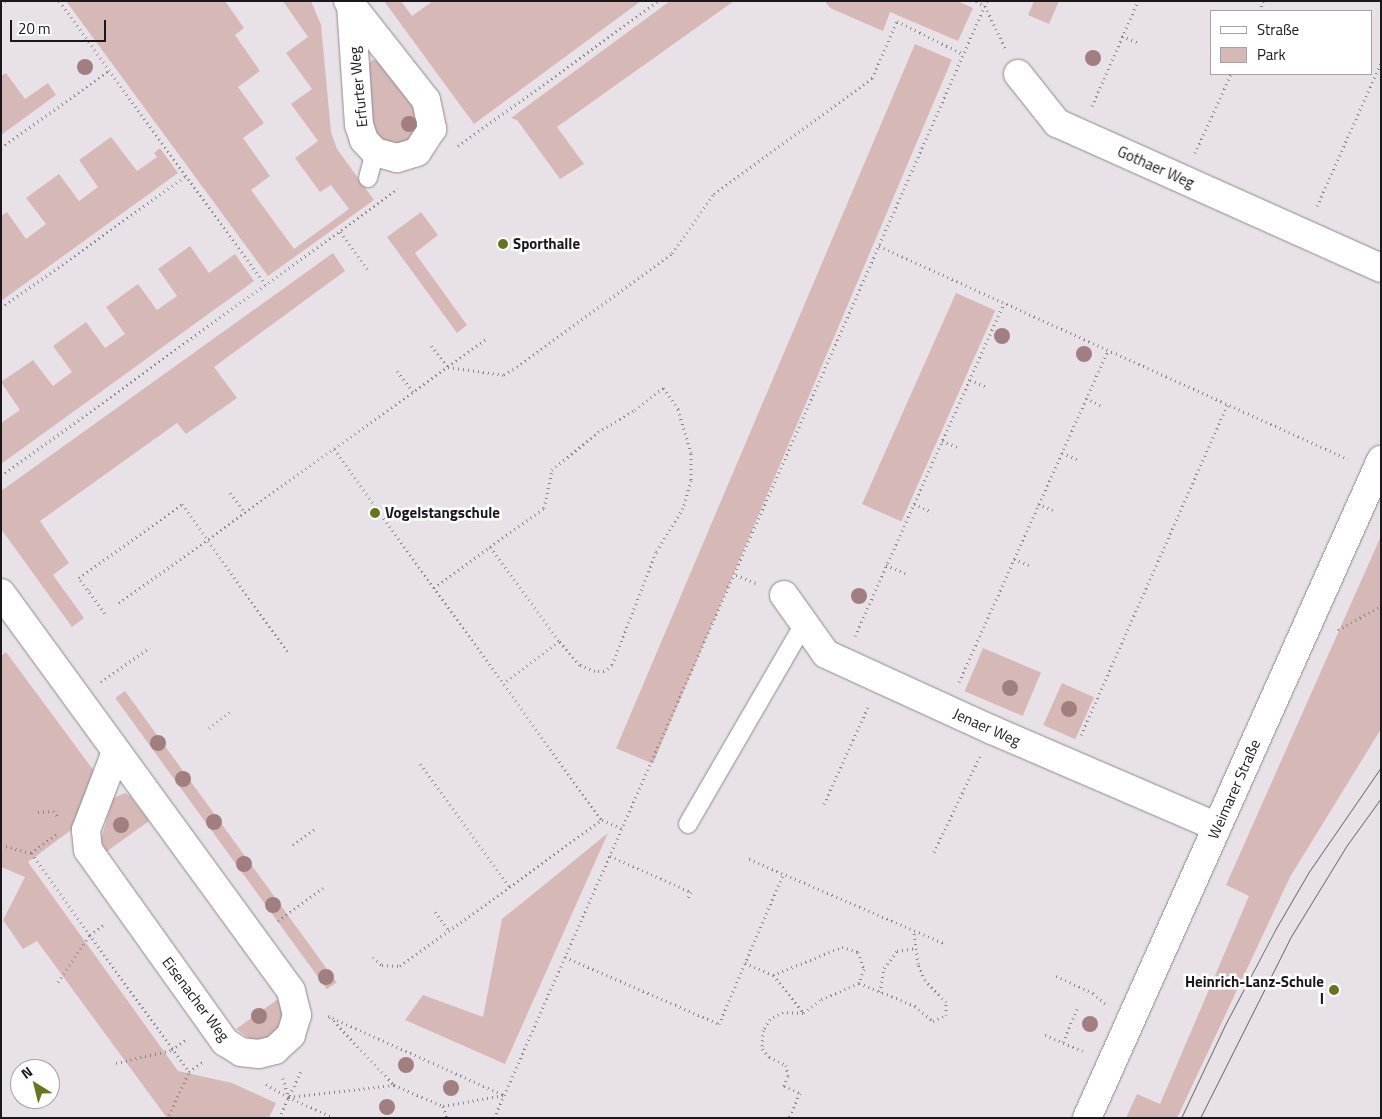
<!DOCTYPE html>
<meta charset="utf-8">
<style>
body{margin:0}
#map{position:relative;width:1382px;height:1119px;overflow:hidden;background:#e8e2e8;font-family:"Titillium Web",sans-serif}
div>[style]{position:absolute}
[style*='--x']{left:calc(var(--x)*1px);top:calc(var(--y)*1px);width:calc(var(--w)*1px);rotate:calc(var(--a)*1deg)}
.green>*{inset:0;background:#d6b9b6;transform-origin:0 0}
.path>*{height:3px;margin-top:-1.5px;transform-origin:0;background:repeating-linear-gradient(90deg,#898589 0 1px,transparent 0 5px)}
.roads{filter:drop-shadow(0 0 1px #8e898f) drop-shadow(0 0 1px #8e898f)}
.lane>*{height:18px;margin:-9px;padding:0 9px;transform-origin:9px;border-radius:9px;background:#fff}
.street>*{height:28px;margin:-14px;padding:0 14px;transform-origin:14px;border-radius:14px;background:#fff}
.tram>*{height:1px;margin:-0.5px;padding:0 0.5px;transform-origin:0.5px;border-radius:0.5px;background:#747074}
.trees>*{width:16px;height:16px;margin:-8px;border-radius:50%;background:#a17f80}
.dots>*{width:14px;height:14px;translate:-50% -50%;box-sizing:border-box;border:2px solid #fff;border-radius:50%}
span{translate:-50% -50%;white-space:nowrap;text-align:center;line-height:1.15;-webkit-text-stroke:5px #fff;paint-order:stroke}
.street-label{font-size:15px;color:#1b181b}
.poi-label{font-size:15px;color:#1b181b;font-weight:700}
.left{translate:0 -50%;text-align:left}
.right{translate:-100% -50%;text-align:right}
.frame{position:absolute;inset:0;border:2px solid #1b181b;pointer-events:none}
.legend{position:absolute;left:1210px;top:10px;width:162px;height:65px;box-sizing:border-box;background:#fff;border:1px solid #a4a3a4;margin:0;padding:6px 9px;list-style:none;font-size:15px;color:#1b181b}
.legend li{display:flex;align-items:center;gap:10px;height:25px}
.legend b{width:25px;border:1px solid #a4a3a4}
.north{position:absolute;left:10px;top:1059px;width:50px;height:50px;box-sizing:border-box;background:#fff;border:1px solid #a4a3a4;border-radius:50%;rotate:324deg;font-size:14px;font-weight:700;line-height:20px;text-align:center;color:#1b181b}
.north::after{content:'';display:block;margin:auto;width:18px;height:22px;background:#677420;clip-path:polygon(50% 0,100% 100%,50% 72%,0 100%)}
.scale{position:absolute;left:10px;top:20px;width:96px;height:22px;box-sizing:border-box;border:2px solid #1b181b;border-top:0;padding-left:6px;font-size:15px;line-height:18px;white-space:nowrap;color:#1b181b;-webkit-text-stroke:4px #fff;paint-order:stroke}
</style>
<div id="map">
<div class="green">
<div style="clip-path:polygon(66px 1px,225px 1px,244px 28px,235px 35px,260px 71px,238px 87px,264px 123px,243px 138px,270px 176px,251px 190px,294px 249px,349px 209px,331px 185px,320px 192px,295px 158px,318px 141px,291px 104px,312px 89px,286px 53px,308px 37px,283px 1px,311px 1px,321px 25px,331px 132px,337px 149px,374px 200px,268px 276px)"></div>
<div style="clip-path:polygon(384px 1px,401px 1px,412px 16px,433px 1px,641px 1px,474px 124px)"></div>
<div style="clip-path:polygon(670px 1px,734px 1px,557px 127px,584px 164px,560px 179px,517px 120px,511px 118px)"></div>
<div style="clip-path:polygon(825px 1px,957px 1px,973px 8px,958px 41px,890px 12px,883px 31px,830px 8px)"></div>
<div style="clip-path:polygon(1034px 1px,1059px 1px,1049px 24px,1028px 15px)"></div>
<div style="left:915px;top:44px;width:40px;height:765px;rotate:23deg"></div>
<div style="clip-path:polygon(372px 60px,381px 61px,416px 106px,420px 125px,411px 141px,393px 146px,379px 140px,371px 124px,366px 67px)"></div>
<div style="clip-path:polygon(6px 73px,25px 99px,48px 83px,56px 95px,1px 135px,1px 76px)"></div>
<div style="clip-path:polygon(111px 137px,137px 171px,157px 157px,154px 153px,160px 148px,178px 173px,1px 301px,1px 216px,7px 212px,26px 239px,46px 224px,26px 198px,59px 174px,79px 201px,98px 187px,79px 160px)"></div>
<div style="clip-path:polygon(421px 212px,438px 235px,415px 253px,467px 325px,457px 333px,387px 237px)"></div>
<div style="clip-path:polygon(190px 246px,209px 273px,235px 254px,254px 281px,1px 464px,1px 423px,20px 410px,1px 382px,33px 360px,53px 386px,72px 372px,53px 346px,86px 322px,105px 348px,125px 334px,106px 307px,138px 284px,157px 310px,177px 296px,158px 269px)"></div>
<div style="clip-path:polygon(333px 253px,345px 271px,214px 367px,237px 398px,186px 434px,177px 423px,40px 521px,69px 563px,53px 575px,84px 618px,72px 627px,1px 529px,1px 491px)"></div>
<div style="left:956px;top:293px;width:43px;height:231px;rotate:24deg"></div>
<div style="clip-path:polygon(1381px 536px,1381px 729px,1290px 877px,1177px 1118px,1126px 1118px,1137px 1094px,1160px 1104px,1249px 896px,1226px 885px)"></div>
<div style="left:983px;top:648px;width:63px;height:47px;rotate:23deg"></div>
<div style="clip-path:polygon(6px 652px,114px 798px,125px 793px,130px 796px,149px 821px,106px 852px,101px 839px,113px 799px,28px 862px,178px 1071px,232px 1083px,276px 1103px,269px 1118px,167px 1118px,37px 941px,23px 949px,3px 920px,25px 877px,1px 867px,1px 656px)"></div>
<div style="left:1062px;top:683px;width:35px;height:46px;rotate:24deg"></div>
<div style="left:125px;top:691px;width:360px;height:12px;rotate:54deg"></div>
<div style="clip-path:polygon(608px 833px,505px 1064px,405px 1020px,423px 995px,483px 1017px,502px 919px)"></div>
<div style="clip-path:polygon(278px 999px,282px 1015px,277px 1031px,264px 1039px,250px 1039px,236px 1029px)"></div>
</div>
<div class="path">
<div style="--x:59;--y:1;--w:351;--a:54"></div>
<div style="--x:976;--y:1;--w:10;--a:29"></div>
<div style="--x:985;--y:6;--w:47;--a:64.5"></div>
<div style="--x:1;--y:5;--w:6;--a:-39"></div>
<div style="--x:1259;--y:11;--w:11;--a:-68"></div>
<div style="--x:1122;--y:36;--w:18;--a:22"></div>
<div style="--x:1092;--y:106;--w:115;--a:-66.3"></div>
<div style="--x:458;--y:146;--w:247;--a:-35.9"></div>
<div style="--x:1;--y:148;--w:133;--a:-35.8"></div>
<div style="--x:1195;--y:153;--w:87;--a:-65.5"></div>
<div style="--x:1317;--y:206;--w:157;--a:-65.9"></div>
<div style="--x:340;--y:232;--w:46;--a:53.9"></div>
<div style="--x:879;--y:246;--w:515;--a:24.43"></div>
<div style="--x:1;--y:308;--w:227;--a:-35.5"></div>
<div style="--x:431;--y:346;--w:27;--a:51"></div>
<div style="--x:448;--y:367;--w:57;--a:8.1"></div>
<div style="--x:504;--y:375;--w:15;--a:-32"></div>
<div style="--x:517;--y:367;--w:192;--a:-36.3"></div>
<div style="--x:672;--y:253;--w:72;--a:-54.6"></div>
<div style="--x:714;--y:194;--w:196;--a:-36.3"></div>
<div style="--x:872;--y:78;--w:62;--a:-66.3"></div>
<div style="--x:897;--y:21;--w:74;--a:26.6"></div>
<div style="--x:397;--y:371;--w:26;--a:53"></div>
<div style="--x:970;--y:380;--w:18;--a:22"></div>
<div style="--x:1086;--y:398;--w:18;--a:27"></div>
<div style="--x:942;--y:441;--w:19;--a:21"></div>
<div style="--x:334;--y:449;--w:458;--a:54.2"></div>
<div style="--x:602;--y:820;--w:21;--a:23"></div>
<div style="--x:1062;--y:453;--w:18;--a:22"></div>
<div style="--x:1;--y:476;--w:490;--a:-35.9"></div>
<div style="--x:230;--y:493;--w:25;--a:53"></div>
<div style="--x:914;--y:504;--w:20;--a:24"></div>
<div style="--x:1038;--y:504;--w:19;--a:21"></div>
<div style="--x:490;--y:547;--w:67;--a:-35.8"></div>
<div style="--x:544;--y:508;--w:39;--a:-78"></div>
<div style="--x:552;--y:470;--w:60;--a:-39.6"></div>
<div style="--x:598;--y:432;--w:43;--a:-30.7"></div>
<div style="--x:635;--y:410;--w:36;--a:-38"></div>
<div style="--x:663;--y:388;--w:26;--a:54"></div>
<div style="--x:678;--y:409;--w:46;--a:73.5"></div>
<div style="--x:691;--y:453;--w:27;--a:90"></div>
<div style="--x:691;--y:480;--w:29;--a:106"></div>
<div style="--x:683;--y:508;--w:52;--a:121.5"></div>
<div style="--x:656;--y:552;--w:121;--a:111.3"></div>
<div style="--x:612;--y:665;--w:10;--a:143"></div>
<div style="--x:604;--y:671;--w:9;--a:180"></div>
<div style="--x:595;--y:671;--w:16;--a:-158"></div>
<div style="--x:580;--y:665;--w:32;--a:-131"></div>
<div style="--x:1014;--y:559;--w:18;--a:22"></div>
<div style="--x:886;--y:565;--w:21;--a:23"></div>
<div style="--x:736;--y:575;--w:24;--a:22"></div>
<div style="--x:434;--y:588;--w:69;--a:-36.2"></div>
<div style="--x:490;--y:547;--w:117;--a:53.7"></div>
<div style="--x:559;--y:641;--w:70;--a:143.1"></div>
<div style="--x:89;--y:590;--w:5;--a:-37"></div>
<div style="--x:119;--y:603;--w:452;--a:-35.7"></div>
<div style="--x:105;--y:613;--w:44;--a:-126.6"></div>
<div style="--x:79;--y:578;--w:127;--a:-35.7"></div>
<div style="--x:182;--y:504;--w:181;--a:54.5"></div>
<div style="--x:1338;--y:630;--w:49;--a:-29.2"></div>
<div style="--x:855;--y:636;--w:365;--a:-65.9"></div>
<div style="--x:101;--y:682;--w:60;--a:-35.5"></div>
<div style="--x:959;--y:682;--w:364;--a:-65.8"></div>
<div style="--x:209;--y:728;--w:26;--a:-37"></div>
<div style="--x:1081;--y:735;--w:362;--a:-66.1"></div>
<div style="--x:420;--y:764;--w:152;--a:53.8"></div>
<div style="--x:824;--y:804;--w:109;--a:-65.6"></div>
<div style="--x:38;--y:812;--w:15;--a:-4"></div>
<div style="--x:53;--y:811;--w:8;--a:50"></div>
<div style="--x:1;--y:845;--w:31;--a:15"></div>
<div style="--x:31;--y:853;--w:270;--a:54.2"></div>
<div style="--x:293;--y:845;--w:27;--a:-36"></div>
<div style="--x:934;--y:852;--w:106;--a:-64.4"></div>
<div style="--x:31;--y:853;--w:32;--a:-36"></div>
<div style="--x:610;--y:856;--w:89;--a:24"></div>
<div style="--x:691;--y:892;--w:9;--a:117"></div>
<div style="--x:749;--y:859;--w:214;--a:23.4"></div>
<div style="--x:435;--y:912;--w:24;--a:54"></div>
<div style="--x:278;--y:921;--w:56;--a:-36.3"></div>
<div style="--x:373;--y:957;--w:12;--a:42"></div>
<div style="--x:382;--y:965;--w:18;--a:3"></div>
<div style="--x:400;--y:966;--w:249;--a:-35.9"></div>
<div style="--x:565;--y:957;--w:168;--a:23.5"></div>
<div style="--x:719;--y:1024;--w:162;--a:-66.8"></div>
<div style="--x:745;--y:963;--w:30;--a:23"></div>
<div style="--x:773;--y:975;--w:48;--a:51"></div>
<div style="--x:773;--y:975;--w:74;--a:-22.1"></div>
<div style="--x:842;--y:947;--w:17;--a:17"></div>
<div style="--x:858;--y:952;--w:18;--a:71"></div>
<div style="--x:864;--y:969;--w:15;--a:110"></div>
<div style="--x:859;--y:983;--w:43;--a:156.4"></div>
<div style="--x:820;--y:1000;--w:21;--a:143"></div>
<div style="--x:803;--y:1013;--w:20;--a:-177"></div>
<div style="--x:783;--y:1012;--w:15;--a:152"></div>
<div style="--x:770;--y:1019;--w:13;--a:122"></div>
<div style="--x:763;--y:1030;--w:19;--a:93"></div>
<div style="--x:762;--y:1049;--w:11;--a:49"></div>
<div style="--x:769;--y:1057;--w:19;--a:25"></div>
<div style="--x:786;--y:1065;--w:11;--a:80"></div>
<div style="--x:788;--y:1076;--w:11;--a:112"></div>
<div style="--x:784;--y:1086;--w:17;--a:24"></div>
<div style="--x:800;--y:1093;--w:27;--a:114"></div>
<div style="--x:1056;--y:976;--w:41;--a:24.7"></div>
<div style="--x:1093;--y:993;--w:16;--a:40"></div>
<div style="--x:58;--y:982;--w:57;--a:-55.8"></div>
<div style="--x:90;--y:935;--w:17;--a:-36"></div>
<div style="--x:859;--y:983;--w:61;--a:22.3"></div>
<div style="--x:915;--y:1006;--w:23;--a:40"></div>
<div style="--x:933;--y:1021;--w:14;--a:-25"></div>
<div style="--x:946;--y:1015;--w:13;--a:-90"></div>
<div style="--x:946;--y:1002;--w:30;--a:-134"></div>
<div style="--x:925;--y:980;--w:17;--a:-114"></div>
<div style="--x:918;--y:964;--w:33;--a:-97"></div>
<div style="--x:880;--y:992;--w:24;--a:-81"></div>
<div style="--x:884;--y:968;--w:21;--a:-53"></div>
<div style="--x:897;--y:951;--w:19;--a:-9"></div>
<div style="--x:328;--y:1016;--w:193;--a:24.2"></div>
<div style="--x:330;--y:1017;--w:93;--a:46.7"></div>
<div style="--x:1045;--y:1035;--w:41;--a:22.8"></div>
<div style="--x:1063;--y:1042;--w:36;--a:-67"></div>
<div style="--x:116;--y:1063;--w:57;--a:-13.1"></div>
<div style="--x:172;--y:1050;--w:17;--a:-36"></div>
<div style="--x:283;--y:1078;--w:19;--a:74"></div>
<div style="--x:266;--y:1084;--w:26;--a:31"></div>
<div style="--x:288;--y:1097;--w:51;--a:24.1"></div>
<div style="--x:289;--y:1097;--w:106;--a:-6.5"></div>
<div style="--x:394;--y:1085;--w:53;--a:23.2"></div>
<div style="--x:443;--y:1106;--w:62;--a:-10.2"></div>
<div style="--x:443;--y:1106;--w:13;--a:72"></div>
<div style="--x:166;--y:1118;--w:4;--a:-45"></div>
<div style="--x:169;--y:1115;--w:47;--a:-65.1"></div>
<div style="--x:189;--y:1072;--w:17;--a:-36"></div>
<div style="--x:279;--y:1118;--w:54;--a:-64.9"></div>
<div style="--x:494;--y:1118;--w:1221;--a:-66.19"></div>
</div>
<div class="roads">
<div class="lane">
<div style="--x:368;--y:178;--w:27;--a:-75"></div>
<div style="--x:688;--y:824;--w:231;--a:-59.9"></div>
</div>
<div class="street">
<div style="--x:348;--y:1;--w:126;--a:51.8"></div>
<div style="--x:426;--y:100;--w:30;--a:78"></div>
<div style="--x:432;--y:129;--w:27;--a:123"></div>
<div style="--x:417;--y:152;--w:21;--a:163"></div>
<div style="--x:397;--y:158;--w:23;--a:-165"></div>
<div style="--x:375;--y:152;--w:16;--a:-133"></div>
<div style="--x:364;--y:140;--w:16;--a:-108"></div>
<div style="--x:359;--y:125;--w:119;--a:-93.8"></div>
<div style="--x:1018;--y:74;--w:63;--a:51.5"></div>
<div style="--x:1057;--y:123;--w:355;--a:24.1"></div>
<div style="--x:1;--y:593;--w:492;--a:53.9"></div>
<div style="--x:291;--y:991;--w:25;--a:76"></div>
<div style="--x:297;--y:1015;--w:21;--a:107"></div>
<div style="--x:291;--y:1035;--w:22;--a:137"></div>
<div style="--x:275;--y:1050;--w:16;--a:166"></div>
<div style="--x:259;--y:1054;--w:18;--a:-174"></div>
<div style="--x:241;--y:1052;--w:19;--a:-148"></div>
<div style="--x:225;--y:1042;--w:236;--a:-125.5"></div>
<div style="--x:88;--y:850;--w:20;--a:-96"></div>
<div style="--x:86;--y:830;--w:84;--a:-69"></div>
<div style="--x:784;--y:595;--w:72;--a:54.6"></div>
<div style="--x:826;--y:654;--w:183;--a:24.6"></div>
<div style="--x:992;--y:730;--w:245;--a:23.3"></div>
<div style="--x:1087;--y:1118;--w:721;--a:-65.92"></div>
</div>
</div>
<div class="tram">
<div style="--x:1181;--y:1118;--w:105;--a:-64.7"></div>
<div style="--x:1226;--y:1023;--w:105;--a:-62.2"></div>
<div style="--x:1275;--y:930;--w:66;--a:-59.9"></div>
<div style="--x:1308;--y:873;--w:129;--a:-55.4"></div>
<div style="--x:1200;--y:1118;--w:201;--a:-63.4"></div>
<div style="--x:1290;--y:938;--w:109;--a:-58.5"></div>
<div style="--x:1347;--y:845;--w:58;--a:-54.1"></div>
</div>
<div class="trees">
<div style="left:1093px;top:58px"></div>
<div style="left:85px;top:67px"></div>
<div style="left:409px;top:124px"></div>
<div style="left:1002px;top:336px"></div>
<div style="left:1084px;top:354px"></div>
<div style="left:859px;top:596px"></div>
<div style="left:1010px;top:688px"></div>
<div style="left:1069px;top:709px"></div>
<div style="left:158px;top:743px"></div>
<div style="left:183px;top:779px"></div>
<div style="left:214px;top:822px"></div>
<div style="left:121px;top:825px"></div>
<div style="left:244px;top:864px"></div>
<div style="left:273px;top:905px"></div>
<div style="left:326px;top:977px"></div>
<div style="left:259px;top:1016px"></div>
<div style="left:1090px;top:1024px"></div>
<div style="left:406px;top:1065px"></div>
<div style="left:451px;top:1088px"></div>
<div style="left:387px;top:1107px"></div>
</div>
<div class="dots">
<div style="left:503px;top:244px;background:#677420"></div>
<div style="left:375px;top:513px;background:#677420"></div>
<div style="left:1334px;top:990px;background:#677420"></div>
</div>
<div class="street-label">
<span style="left:358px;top:87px;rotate:-96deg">Erfurter Weg</span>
<span style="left:1156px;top:167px;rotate:24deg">Gothaer Weg</span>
<span style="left:987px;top:727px;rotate:24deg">Jenaer Weg</span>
<span style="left:1234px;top:789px;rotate:-66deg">Weimarer Straße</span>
<span style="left:196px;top:999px;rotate:53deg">Eisenacher Weg</span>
</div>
<div class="poi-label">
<span class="left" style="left:513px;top:244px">Sporthalle</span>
<span class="left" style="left:385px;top:513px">Vogelstangschule</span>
<span class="right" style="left:1324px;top:990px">Heinrich-Lanz-Schule<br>I</span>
</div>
<div class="frame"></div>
<ul class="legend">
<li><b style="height:6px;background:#fff"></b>Straße</li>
<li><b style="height:14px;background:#d6b9b6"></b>Park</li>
</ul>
<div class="north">N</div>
<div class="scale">20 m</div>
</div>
